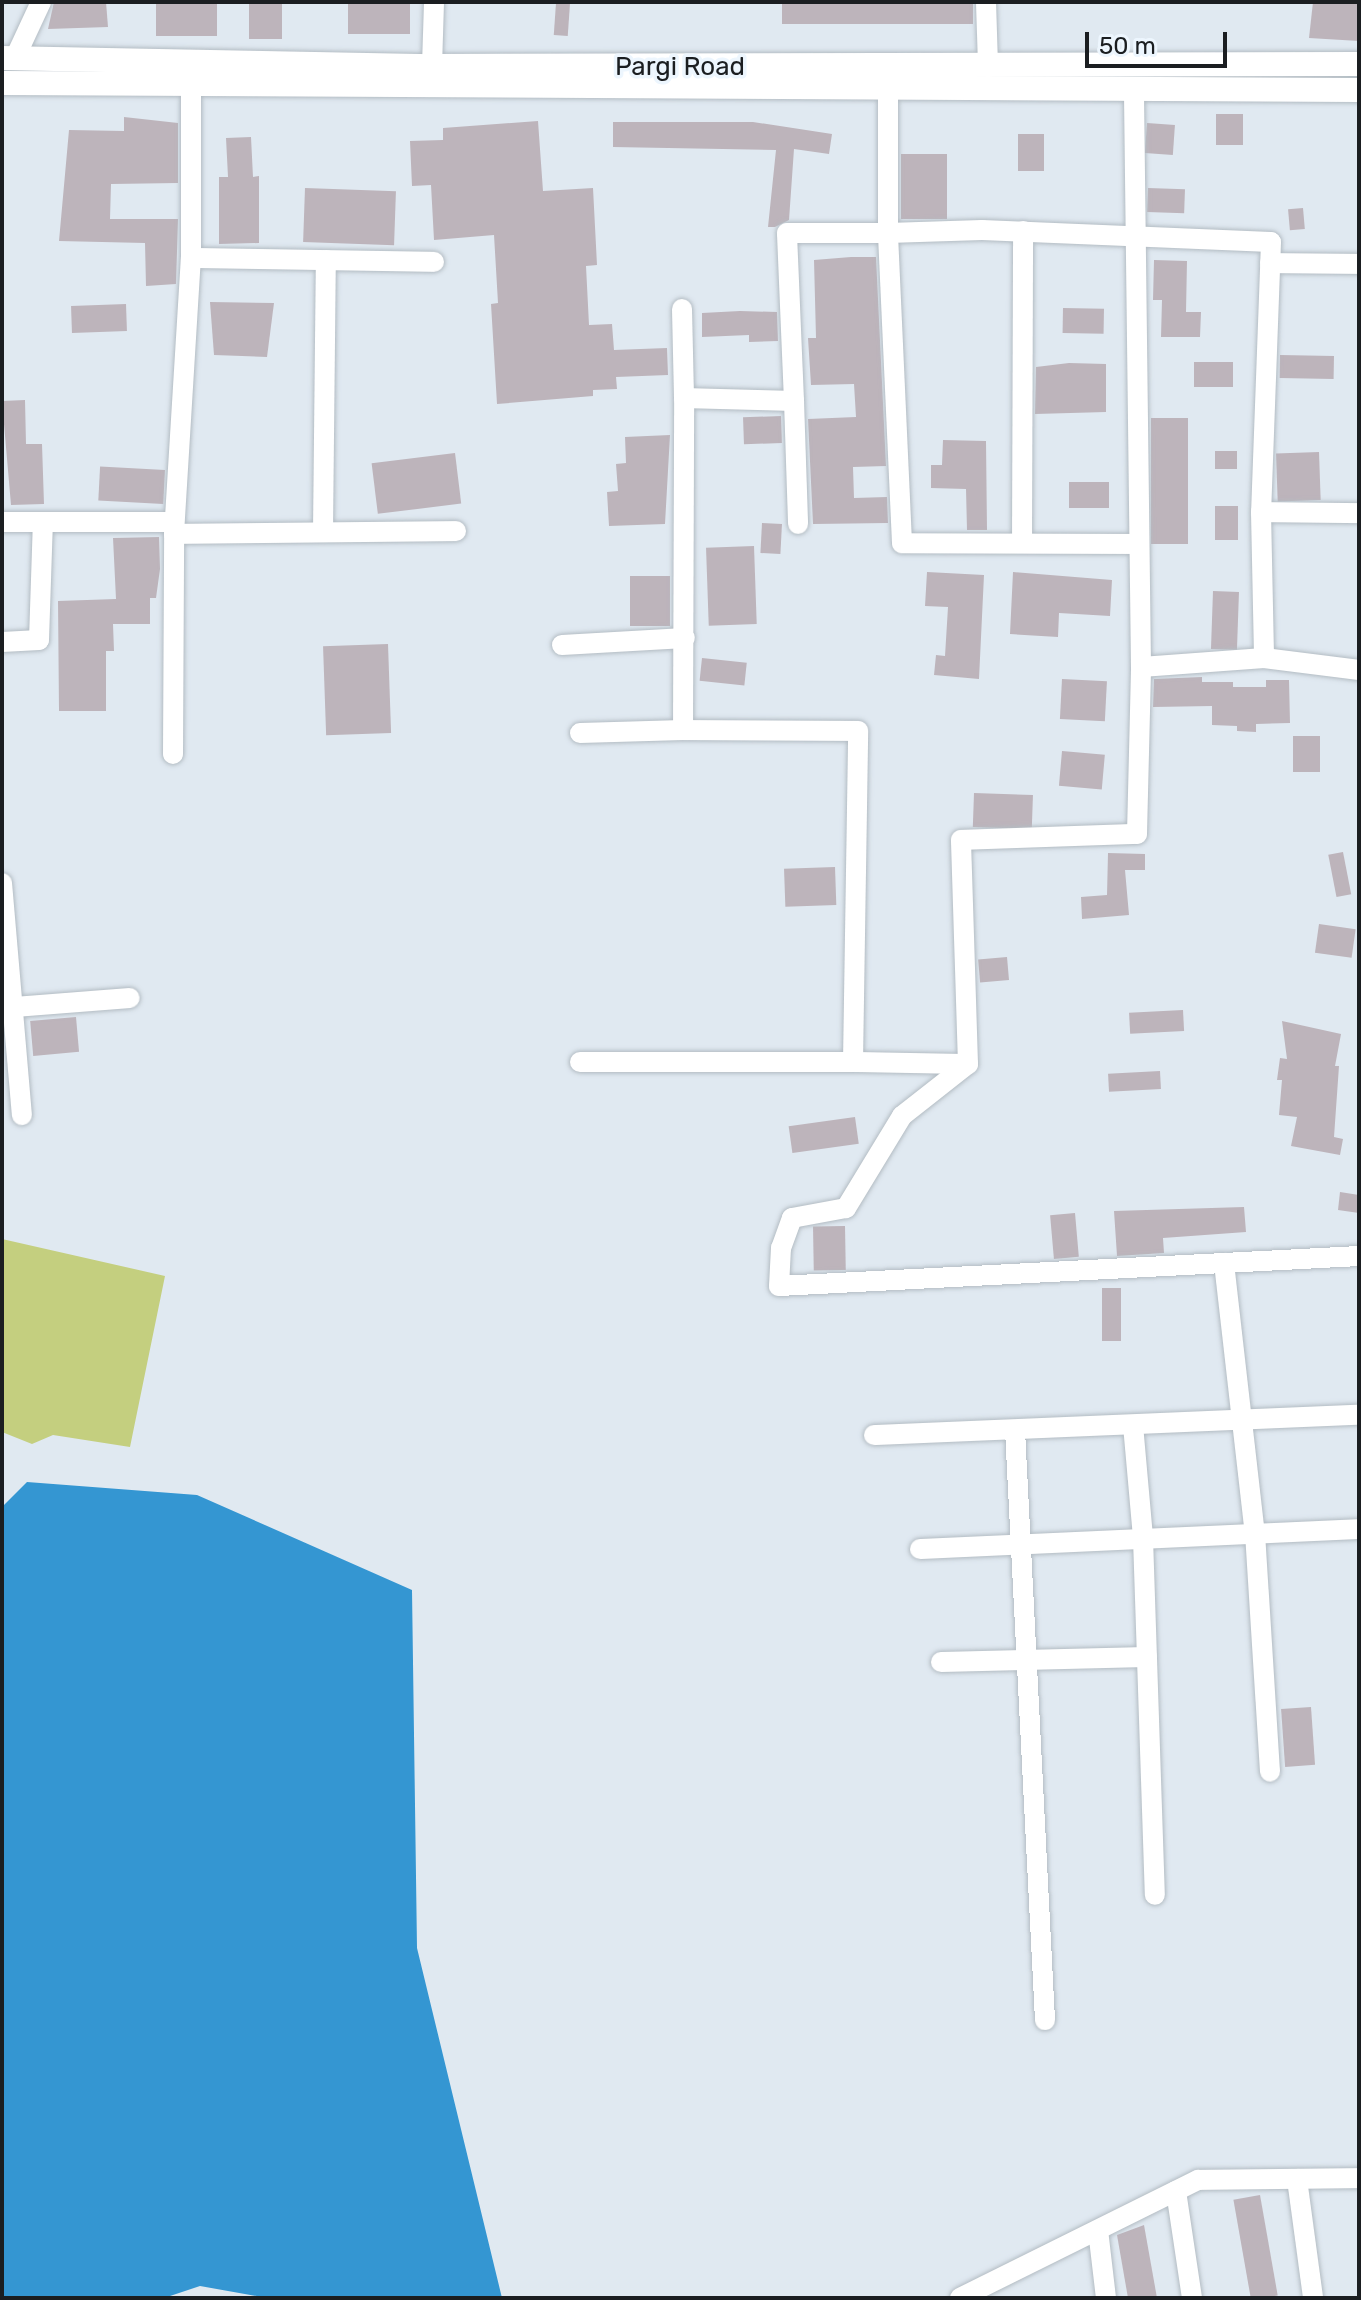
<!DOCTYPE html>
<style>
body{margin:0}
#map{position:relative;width:1361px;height:2300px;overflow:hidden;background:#e0e9f1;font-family:Rubik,sans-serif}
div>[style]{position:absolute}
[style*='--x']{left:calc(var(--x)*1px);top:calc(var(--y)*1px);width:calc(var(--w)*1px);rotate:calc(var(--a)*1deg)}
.green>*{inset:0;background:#c4cf7f}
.water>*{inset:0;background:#3496d2}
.building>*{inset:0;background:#bdb4bb;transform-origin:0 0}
.roads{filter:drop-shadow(0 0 2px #b3bcc3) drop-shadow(0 0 2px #b3bcc3)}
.minor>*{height:20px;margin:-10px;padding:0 10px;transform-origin:10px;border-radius:10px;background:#fff}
.major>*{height:24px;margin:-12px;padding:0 12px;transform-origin:12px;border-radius:12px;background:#fff}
span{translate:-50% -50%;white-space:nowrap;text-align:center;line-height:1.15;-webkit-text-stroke:7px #edf6fe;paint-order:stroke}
.street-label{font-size:26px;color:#1b1e21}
.frame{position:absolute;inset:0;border:4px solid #1b1e21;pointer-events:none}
.scale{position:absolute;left:1085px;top:32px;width:142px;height:36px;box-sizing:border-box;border:4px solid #1b1e21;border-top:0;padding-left:10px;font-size:24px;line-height:28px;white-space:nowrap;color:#1b1e21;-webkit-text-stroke:6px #edf6fe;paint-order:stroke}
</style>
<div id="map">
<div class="green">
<div style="clip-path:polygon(2px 1239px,165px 1276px,130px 1447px,53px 1435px,32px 1444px,2px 1432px)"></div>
</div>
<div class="water">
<div style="clip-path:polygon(27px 1482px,197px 1495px,412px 1590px,417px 1948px,502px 2298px,268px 2298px,200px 2286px,164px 2298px,2px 2298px,2px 1507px)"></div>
</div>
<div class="building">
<div style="clip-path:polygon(54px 2px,106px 2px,108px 27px,48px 29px)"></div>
<div style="left:156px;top:2px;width:61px;height:34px"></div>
<div style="left:249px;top:2px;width:33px;height:37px"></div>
<div style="left:348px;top:2px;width:62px;height:32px"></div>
<div style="left:782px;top:2px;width:191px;height:22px"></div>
<div style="clip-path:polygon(1313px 2px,1359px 2px,1359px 41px,1309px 38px)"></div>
<div style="left:556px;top:3px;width:14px;height:32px;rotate:4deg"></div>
<div style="left:1216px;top:114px;width:27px;height:31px"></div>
<div style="clip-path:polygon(124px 117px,178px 123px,178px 183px,111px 184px,110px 219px,178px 219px,176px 284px,146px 286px,145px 243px,59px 241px,69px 130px,124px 131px)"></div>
<div style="clip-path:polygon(538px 121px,543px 191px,593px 188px,597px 265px,586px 266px,589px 325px,612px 324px,614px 350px,667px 348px,668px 375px,616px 377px,617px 389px,593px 390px,593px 396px,497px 404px,491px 304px,498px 303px,494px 235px,434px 240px,431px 185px,412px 186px,410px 141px,443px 140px,443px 128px)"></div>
<div style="clip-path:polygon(613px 122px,753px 122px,832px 134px,829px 154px,794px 149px,789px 220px,775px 227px,768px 227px,776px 150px,613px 147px)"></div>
<div style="left:1147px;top:123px;width:28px;height:30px;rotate:4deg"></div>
<div style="left:1018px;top:134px;width:26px;height:37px"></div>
<div style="clip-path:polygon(251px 137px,253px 177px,259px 176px,259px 243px,219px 244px,219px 177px,228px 177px,226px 138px)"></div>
<div style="left:901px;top:154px;width:46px;height:65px"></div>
<div style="left:305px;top:188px;width:91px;height:54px;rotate:2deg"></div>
<div style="left:1148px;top:188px;width:37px;height:24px;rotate:2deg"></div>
<div style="left:1303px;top:208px;width:21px;height:15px;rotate:85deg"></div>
<div style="clip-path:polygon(851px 257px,876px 257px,886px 466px,853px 467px,854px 498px,887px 497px,888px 523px,813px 524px,808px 419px,856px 417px,854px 384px,811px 385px,808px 338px,816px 338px,814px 260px)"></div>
<div style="clip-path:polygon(1154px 260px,1187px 261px,1186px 312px,1201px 312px,1200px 337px,1161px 337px,1162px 300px,1153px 300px)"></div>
<div style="clip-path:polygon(210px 302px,274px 303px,267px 357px,214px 355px)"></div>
<div style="left:126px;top:304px;width:27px;height:55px;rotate:88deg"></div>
<div style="left:1063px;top:308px;width:41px;height:25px;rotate:1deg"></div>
<div style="clip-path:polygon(740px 311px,777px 312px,778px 341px,749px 342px,749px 335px,702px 337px,702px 313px)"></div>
<div style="left:1280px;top:355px;width:54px;height:23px;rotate:1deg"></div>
<div style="left:1194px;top:362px;width:39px;height:25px"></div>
<div style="clip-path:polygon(1069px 363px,1106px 364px,1106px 412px,1035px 414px,1036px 367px)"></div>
<div style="clip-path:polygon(25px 400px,26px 444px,42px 444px,44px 504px,11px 505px,2px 401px)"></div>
<div style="left:781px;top:416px;width:27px;height:38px;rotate:88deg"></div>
<div style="left:1151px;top:418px;width:37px;height:126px"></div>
<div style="clip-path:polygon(670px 435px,665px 524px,609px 526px,607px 492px,618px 491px,616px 464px,626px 463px,625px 437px)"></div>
<div style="clip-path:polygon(943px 440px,986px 441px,987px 530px,967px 530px,966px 489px,931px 488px,931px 465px,942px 465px)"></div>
<div style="left:1215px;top:451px;width:22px;height:18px"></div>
<div style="left:1319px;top:452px;width:48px;height:43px;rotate:88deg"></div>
<div style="left:455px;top:453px;width:51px;height:84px;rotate:83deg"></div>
<div style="left:165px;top:470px;width:34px;height:65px;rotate:93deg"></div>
<div style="left:1069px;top:482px;width:40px;height:26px"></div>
<div style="left:1215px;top:506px;width:23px;height:34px"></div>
<div style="left:762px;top:523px;width:20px;height:30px;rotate:3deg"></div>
<div style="clip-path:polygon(159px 537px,160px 569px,156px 598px,150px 598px,150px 624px,113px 624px,114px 651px,106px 651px,106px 711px,59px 711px,58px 601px,116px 599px,113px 538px)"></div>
<div style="left:754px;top:546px;width:78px;height:48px;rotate:88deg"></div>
<div style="clip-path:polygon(927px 572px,984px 575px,979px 679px,934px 675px,936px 655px,945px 656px,948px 607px,925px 606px)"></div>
<div style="clip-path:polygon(1013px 572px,1112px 580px,1110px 616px,1059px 613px,1058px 637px,1010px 634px)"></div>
<div style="left:670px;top:576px;width:50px;height:40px;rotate:90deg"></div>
<div style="left:1213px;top:591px;width:26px;height:58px;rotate:2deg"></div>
<div style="left:388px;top:644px;width:89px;height:65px;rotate:88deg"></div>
<div style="left:702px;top:658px;width:45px;height:23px;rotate:6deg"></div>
<div style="clip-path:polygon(1202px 677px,1202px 682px,1233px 682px,1233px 687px,1266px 687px,1266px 680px,1289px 680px,1290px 723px,1256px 724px,1256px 732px,1237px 731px,1237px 726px,1212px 725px,1212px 706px,1153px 707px,1154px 679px)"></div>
<div style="left:1062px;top:679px;width:45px;height:40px;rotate:3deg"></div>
<div style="left:1293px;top:736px;width:27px;height:36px"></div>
<div style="left:1062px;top:751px;width:43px;height:35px;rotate:5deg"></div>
<div style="left:974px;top:793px;width:59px;height:34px;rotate:2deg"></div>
<div style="left:1343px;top:852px;width:43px;height:15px;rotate:79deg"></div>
<div style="clip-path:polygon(1108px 853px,1145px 854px,1145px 870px,1125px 870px,1129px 915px,1082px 919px,1081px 897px,1107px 895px)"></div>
<div style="left:835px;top:867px;width:38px;height:51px;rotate:88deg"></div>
<div style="left:1319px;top:924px;width:37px;height:29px;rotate:8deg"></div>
<div style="left:1007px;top:957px;width:23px;height:29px;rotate:85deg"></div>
<div style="left:1183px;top:1010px;width:21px;height:54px;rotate:87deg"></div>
<div style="left:76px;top:1017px;width:35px;height:46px;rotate:85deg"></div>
<div style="clip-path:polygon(1282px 1021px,1341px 1034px,1335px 1066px,1339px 1066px,1334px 1137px,1343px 1139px,1340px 1155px,1291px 1146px,1297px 1117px,1279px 1115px,1282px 1080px,1277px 1080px,1280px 1058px,1287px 1059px)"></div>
<div style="left:1160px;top:1071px;width:18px;height:52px;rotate:87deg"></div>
<div style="left:855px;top:1117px;width:27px;height:67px;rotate:82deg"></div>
<div style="clip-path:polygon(1340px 1192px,1359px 1195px,1359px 1213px,1338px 1210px)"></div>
<div style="clip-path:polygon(1244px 1207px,1246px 1232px,1163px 1238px,1164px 1253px,1117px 1256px,1114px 1211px)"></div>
<div style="left:1075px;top:1213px;width:44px;height:25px;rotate:85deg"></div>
<div style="left:845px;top:1226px;width:44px;height:32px;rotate:89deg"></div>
<div style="left:1102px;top:1288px;width:19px;height:53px"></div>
<div style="left:1311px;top:1707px;width:58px;height:30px;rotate:86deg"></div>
<div style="left:1260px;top:2195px;width:102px;height:27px;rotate:80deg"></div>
<div style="clip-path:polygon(1144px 2225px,1157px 2298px,1128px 2298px,1117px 2235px)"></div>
</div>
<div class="roads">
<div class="minor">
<div style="--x:986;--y:2;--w:65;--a:88.2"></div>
<div style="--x:15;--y:58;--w:62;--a:-65.1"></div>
<div style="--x:432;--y:66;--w:64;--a:-88.2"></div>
<div style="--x:191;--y:87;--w:171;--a:90"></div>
<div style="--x:1270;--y:263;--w:89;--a:0.6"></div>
<div style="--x:682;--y:309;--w:89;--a:88.7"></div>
<div style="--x:794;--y:401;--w:123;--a:88.1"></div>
<div style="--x:1261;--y:512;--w:98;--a:0.6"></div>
<div style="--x:2;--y:522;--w:172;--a:0"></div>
<div style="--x:323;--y:532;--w:272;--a:-89.4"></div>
<div style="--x:174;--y:534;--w:282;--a:-0.6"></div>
<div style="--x:1022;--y:543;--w:312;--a:-89.8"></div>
<div style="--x:1138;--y:544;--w:236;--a:-179.8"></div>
<div style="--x:902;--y:543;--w:310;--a:-92.6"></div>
<div style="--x:888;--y:233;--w:94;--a:-1.8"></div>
<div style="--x:982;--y:230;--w:289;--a:2.4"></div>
<div style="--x:1271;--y:242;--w:270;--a:92.1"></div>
<div style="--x:1261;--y:512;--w:146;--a:88.8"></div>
<div style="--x:1264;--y:658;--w:123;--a:175.8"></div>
<div style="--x:2;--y:642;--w:37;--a:-3"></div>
<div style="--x:39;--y:640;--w:118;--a:-88.1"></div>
<div style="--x:562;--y:645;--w:123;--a:-3.3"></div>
<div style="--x:1264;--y:658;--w:96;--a:7.2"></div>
<div style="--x:580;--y:733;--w:103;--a:-1.7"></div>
<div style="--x:683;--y:730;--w:332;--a:-89.8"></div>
<div style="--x:684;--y:398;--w:110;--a:1.6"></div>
<div style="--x:794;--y:401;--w:168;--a:-92.4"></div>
<div style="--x:787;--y:233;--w:101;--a:0"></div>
<div style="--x:888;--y:233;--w:142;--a:-90"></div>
<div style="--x:173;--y:754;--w:220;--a:-89.7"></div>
<div style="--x:174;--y:534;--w:277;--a:-86.5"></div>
<div style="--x:191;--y:258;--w:243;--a:0.9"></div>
<div style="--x:2;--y:883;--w:233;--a:85.1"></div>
<div style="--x:2;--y:1008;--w:128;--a:-4.5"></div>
<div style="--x:580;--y:1062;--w:273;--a:0"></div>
<div style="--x:853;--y:1062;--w:331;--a:-89.1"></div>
<div style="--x:858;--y:731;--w:175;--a:-179.7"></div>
<div style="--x:853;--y:1062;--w:115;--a:1"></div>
<div style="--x:968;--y:1064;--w:224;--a:-91.8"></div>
<div style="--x:961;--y:840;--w:176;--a:-2"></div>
<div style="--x:1137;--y:834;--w:167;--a:-88.6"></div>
<div style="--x:1141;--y:667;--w:576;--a:-90.7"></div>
<div style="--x:968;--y:1064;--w:84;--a:141.8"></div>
<div style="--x:902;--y:1116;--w:108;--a:121.3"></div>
<div style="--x:846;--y:1208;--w:55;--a:169.5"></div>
<div style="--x:792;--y:1218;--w:32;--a:110"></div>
<div style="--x:781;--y:1248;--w:38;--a:93"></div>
<div style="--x:779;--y:1286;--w:581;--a:-2.96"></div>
<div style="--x:1224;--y:1263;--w:272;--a:83.5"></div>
<div style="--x:1255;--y:1533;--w:239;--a:86.4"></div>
<div style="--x:1133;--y:1425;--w:113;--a:84.9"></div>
<div style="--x:1143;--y:1538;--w:357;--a:88.1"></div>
<div style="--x:1015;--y:1430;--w:591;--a:87.09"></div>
<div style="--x:874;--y:1435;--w:485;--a:-2.4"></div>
<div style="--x:920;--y:1549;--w:439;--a:-2.6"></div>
<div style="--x:941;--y:1662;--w:206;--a:-1.4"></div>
<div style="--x:1297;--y:2179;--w:120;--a:82.3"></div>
<div style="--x:1176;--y:2191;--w:108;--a:81.5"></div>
<div style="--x:1098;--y:2230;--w:68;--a:83.3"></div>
<div style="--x:960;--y:2298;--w:266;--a:-26.4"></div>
<div style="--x:1198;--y:2180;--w:161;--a:-0.7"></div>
</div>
<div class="major">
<div style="--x:2;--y:58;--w:430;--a:1.1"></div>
<div style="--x:432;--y:66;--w:927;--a:-0.12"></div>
<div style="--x:2;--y:83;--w:1357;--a:0.3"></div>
</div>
</div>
<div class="street-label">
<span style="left:680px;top:67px">Pargi Road</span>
</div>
<div class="frame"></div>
<div class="scale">50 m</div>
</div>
